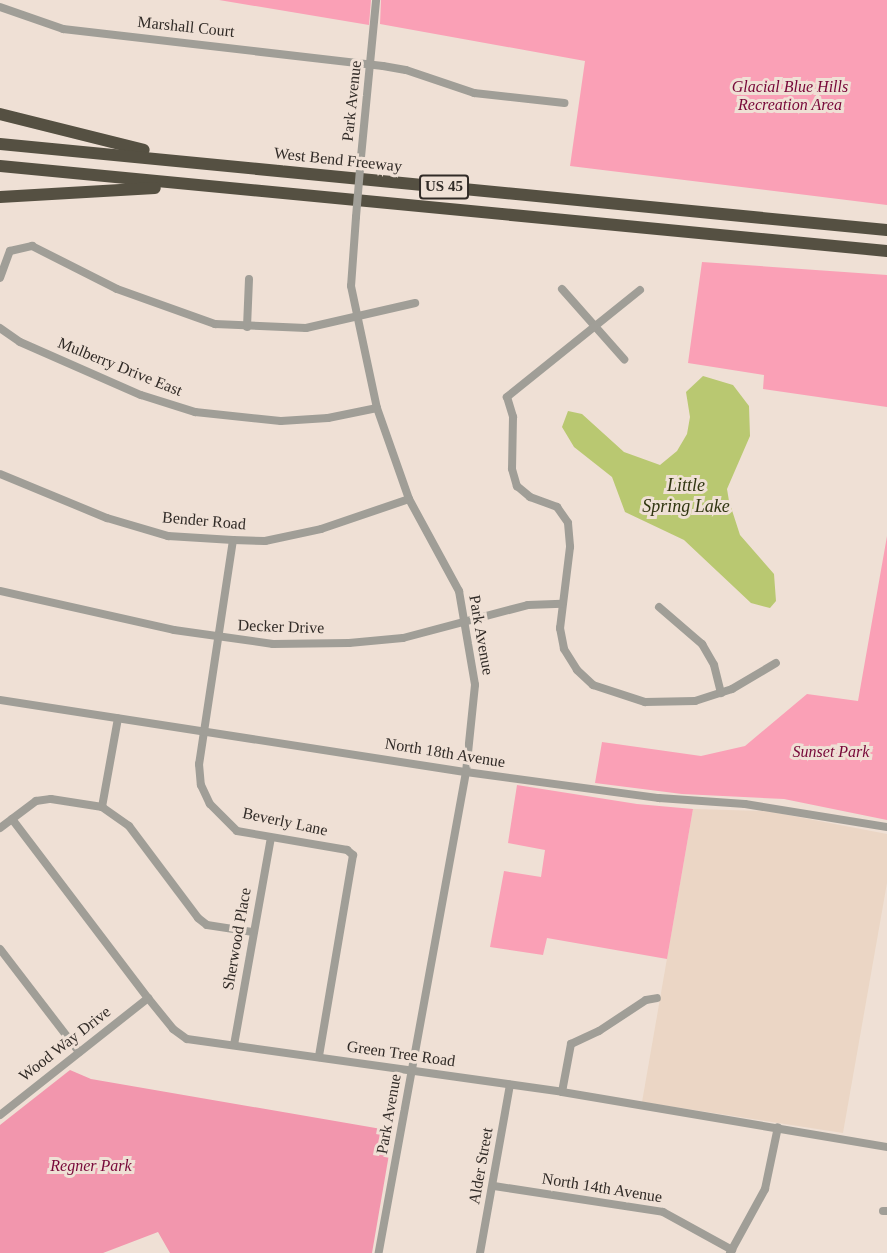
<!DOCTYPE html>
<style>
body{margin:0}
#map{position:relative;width:887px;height:1253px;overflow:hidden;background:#efe0d5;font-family:"Times New Roman",serif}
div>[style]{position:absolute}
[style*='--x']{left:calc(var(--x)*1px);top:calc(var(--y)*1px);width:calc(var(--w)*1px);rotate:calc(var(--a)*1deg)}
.built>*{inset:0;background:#ebd6c5}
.green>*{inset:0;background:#faa0b6}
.forest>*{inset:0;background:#f296ad}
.water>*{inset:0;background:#b9c871}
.minor>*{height:8px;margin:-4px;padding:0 4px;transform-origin:4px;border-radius:4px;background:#a09e97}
.highway>*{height:12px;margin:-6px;padding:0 6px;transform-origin:6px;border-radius:6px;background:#555042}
.minor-bridge>*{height:8px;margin:-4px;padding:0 4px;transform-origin:4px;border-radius:4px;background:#a09e97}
span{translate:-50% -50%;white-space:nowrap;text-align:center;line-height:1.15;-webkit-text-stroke:6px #efe0d5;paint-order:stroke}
.shield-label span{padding:2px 4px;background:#efe0d5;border:2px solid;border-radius:4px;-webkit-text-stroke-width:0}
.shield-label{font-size:15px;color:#312b27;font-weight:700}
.street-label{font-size:16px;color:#312b27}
.park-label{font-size:16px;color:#770738;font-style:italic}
.water-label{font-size:18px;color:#313611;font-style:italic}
</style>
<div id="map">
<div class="built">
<div style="clip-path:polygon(693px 809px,767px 811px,887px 834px,887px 883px,843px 1133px,642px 1102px)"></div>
</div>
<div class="green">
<div style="clip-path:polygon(219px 0,371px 0,369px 25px)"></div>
<div style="clip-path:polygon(381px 0,887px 0,887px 205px,570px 166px,585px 61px,380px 24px)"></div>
<div style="clip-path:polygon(702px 262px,887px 275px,887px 407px,763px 389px,764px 375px,688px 363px)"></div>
<div style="clip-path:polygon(887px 536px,887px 820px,784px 799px,682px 794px,595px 783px,602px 742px,701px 756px,745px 746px,807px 694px,858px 701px)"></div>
<div style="clip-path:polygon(517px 785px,637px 804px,693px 809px,667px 959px,547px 938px,543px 955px,490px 947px,504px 871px,541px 877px,545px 850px,508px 843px)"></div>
</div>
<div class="forest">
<div style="clip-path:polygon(70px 1070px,91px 1079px,393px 1131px,372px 1253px,170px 1253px,158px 1232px,103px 1253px,0 1253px,0 1125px)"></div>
</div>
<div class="water">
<div style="clip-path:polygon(703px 376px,733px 385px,749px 406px,750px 436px,727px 489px,729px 501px,740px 535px,774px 574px,776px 601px,770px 608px,751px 603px,684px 540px,625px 512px,612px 477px,574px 447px,562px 427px,568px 411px,582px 414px,624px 452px,660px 465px,677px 451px,687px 434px,690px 417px,686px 392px)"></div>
</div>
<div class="minor">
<div style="--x:0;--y:7;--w:67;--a:19.2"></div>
<div style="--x:63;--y:29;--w:322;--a:6.6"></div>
<div style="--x:383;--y:66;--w:23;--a:10"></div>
<div style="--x:406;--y:70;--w:72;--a:18.7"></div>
<div style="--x:474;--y:93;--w:91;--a:6.3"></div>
<div style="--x:361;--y:157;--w:158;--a:-84.5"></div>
<div style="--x:356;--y:217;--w:69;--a:94.1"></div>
<div style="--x:351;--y:286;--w:125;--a:78"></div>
<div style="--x:377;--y:408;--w:96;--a:70.6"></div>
<div style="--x:409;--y:499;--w:105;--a:61.5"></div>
<div style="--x:459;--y:591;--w:95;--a:80.3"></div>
<div style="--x:475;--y:685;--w:87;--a:95.9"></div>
<div style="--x:466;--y:772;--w:489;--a:100.3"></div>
<div style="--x:0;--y:278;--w:29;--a:-70"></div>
<div style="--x:10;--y:251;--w:23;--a:-13"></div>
<div style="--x:32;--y:246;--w:95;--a:26.8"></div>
<div style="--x:117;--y:289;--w:104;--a:19.7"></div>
<div style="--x:215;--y:324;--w:91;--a:2.5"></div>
<div style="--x:306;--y:328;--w:112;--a:-12.9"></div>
<div style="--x:562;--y:289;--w:94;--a:48.5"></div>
<div style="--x:640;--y:290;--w:171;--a:141.2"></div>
<div style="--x:507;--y:397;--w:21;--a:73"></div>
<div style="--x:513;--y:417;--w:52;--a:91.1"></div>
<div style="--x:512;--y:469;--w:18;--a:74"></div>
<div style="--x:517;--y:486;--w:17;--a:40"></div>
<div style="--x:530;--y:497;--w:29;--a:20"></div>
<div style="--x:557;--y:507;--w:19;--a:55"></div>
<div style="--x:568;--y:523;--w:24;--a:85"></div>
<div style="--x:570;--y:547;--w:82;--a:97"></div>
<div style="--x:560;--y:628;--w:21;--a:79"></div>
<div style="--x:564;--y:649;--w:25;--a:58"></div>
<div style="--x:577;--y:670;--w:22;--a:43"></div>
<div style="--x:593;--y:685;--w:55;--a:18.1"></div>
<div style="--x:645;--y:702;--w:50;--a:-1.1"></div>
<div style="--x:695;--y:701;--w:39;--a:-18"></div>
<div style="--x:732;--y:689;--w:51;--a:-30.6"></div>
<div style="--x:247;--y:327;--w:48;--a:-87.6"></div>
<div style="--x:0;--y:328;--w:24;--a:35"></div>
<div style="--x:20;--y:342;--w:132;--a:23.7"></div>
<div style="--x:141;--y:395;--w:57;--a:17.5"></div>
<div style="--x:195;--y:412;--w:86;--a:6"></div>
<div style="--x:281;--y:421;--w:47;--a:-3.7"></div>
<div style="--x:328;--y:418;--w:50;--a:-11.5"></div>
<div style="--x:0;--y:474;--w:116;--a:22.4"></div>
<div style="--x:107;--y:518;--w:64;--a:16.4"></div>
<div style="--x:168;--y:536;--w:65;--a:3.5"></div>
<div style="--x:233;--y:540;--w:32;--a:2"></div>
<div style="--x:265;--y:541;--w:57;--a:-12.1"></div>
<div style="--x:321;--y:529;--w:93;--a:-18.8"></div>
<div style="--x:233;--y:540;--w:227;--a:98.6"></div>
<div style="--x:199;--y:764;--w:21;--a:85"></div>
<div style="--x:201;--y:785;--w:21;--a:65"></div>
<div style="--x:210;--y:804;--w:38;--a:45"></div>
<div style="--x:237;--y:831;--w:112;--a:9.8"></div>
<div style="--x:347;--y:850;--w:8;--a:40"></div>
<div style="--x:353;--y:855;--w:205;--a:99.6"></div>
<div style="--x:0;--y:591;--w:178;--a:12.6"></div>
<div style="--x:174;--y:630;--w:100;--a:8"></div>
<div style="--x:273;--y:644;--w:76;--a:-0.8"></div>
<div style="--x:349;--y:643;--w:54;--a:-5.3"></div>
<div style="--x:403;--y:638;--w:129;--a:-14.8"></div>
<div style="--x:528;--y:605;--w:34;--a:-2"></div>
<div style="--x:659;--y:607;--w:57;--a:40.7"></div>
<div style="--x:702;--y:644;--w:24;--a:60"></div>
<div style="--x:714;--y:665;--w:29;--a:76"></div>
<div style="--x:0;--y:700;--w:472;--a:8.8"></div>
<div style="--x:466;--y:772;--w:195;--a:7.7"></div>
<div style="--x:659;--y:798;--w:86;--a:4"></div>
<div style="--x:745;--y:804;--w:144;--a:9.2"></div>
<div style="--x:102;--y:807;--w:90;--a:-79.8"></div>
<div style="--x:12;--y:819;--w:225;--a:52.8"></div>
<div style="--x:148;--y:998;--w:40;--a:51"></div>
<div style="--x:173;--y:1029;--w:17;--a:36"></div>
<div style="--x:187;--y:1039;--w:379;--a:8"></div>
<div style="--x:562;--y:1092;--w:330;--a:9.6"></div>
<div style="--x:0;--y:828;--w:45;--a:-36.9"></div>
<div style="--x:36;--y:801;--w:15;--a:-8"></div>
<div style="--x:51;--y:799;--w:52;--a:8.9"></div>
<div style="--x:102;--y:807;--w:33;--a:35"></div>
<div style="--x:129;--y:826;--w:115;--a:53.1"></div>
<div style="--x:198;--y:918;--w:11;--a:38"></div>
<div style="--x:207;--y:925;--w:47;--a:8.7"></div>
<div style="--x:0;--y:949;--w:130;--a:52.5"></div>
<div style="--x:234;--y:1045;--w:210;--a:-79.9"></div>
<div style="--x:562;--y:1092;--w:49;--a:-79.4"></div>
<div style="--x:571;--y:1044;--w:31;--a:-25"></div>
<div style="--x:599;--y:1031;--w:56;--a:-33.4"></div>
<div style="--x:646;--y:1000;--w:11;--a:-10"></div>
<div style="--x:0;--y:1115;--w:189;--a:-38.3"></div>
<div style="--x:494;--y:1186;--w:171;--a:8.7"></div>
<div style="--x:663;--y:1212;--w:79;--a:28.8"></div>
<div style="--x:883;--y:1211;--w:4;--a:0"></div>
<div style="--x:480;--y:1253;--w:171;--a:-79.9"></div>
<div style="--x:730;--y:1253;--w:73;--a:-61.3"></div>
<div style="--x:765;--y:1189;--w:63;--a:-78.2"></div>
</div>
<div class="highway">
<div style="--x:0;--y:114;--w:148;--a:14"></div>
<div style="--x:0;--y:144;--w:891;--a:5.54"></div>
<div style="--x:0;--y:166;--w:891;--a:5.47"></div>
<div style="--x:0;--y:197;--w:155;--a:-3.3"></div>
</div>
<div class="minor-bridge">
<div style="--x:356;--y:217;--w:60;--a:-85.2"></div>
</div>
<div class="shield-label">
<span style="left:444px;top:187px">US 45</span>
</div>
<div class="street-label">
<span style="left:186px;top:27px;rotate:6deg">Marshall Court</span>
<span style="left:352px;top:101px;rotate:-84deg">Park Avenue</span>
<span style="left:338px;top:160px;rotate:6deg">West Bend Freeway</span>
<span style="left:120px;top:367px;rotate:22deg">Mulberry Drive East</span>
<span style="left:204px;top:521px;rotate:5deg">Bender Road</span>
<span style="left:281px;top:627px;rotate:2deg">Decker Drive</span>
<span style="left:481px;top:635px;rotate:80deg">Park Avenue</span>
<span style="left:445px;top:753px;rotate:9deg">North 18th Avenue</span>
<span style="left:285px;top:822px;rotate:12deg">Beverly Lane</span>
<span style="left:237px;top:939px;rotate:-80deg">Sherwood Place</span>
<span style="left:65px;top:1044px;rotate:-38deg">Wood Way Drive</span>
<span style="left:401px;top:1054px;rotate:8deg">Green Tree Road</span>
<span style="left:389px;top:1114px;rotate:-80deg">Park Avenue</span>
<span style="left:481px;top:1166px;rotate:-80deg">Alder Street</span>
<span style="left:602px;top:1188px;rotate:9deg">North 14th Avenue</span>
</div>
<div class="park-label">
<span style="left:790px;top:96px">Glacial Blue Hills<br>Recreation Area</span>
<span style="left:831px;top:752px">Sunset Park</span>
<span style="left:91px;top:1166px">Regner Park</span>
</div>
<div class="water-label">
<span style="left:686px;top:496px">Little<br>Spring Lake</span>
</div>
</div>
